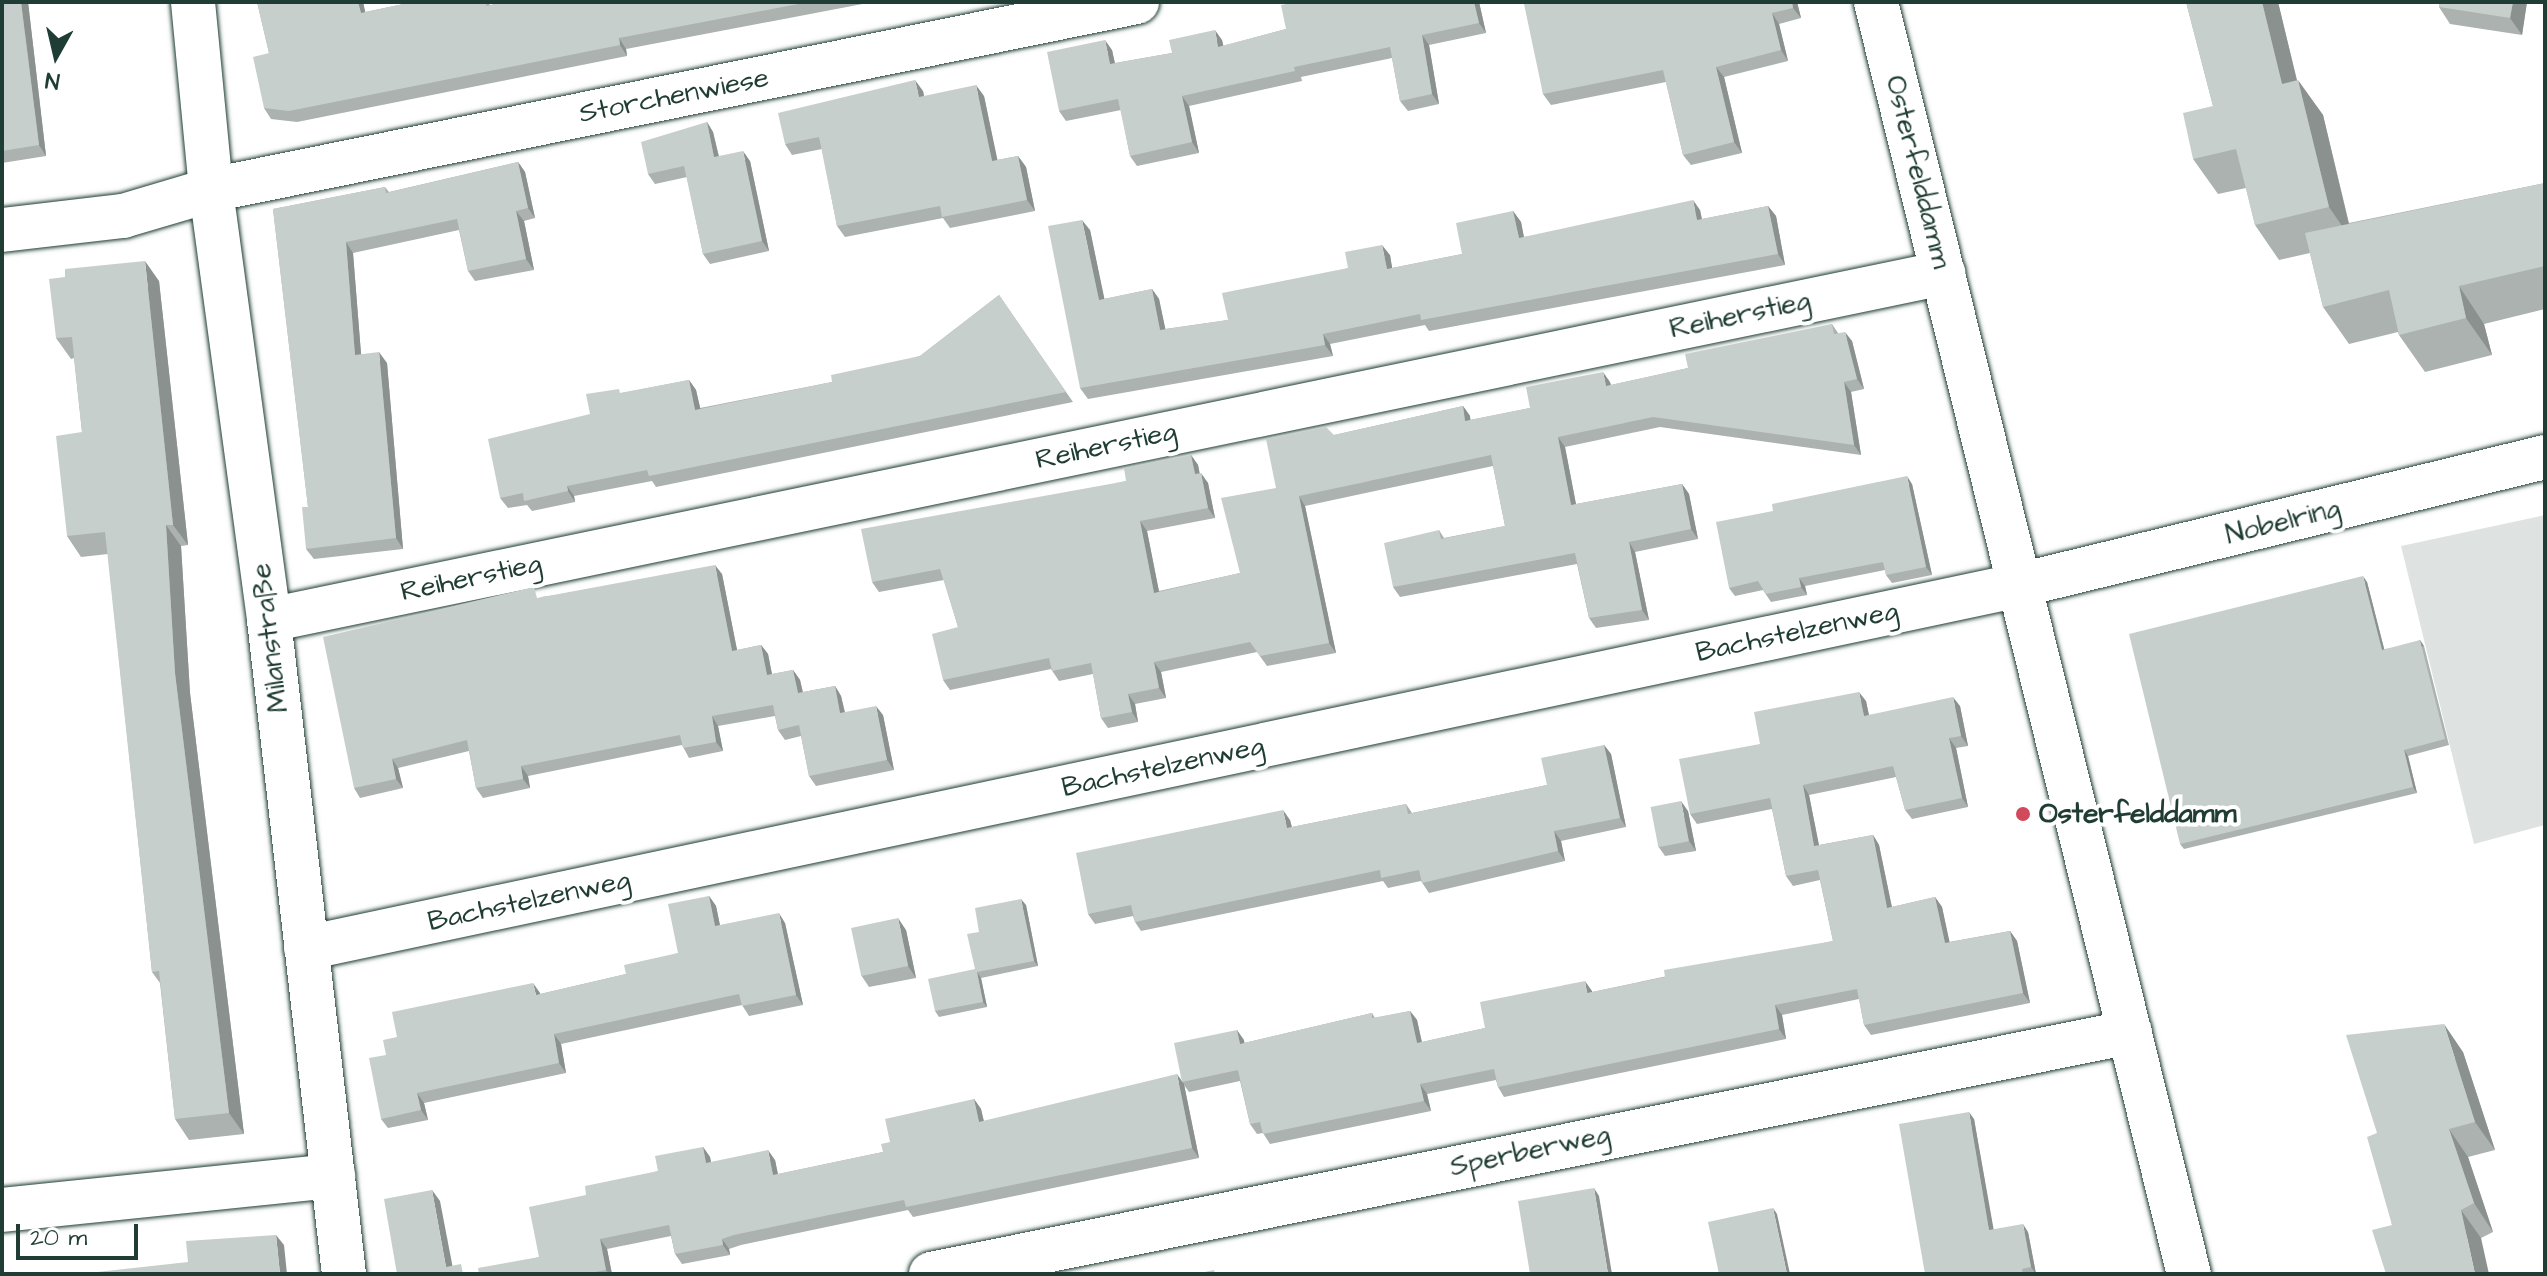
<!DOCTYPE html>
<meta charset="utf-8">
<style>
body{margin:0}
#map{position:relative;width:2547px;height:1276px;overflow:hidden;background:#fff;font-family:"Architects Daughter",sans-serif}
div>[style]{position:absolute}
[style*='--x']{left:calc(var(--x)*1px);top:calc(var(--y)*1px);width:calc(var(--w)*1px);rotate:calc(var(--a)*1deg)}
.green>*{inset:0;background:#dee3e2}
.roads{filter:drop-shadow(0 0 2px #1f3d34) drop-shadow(0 0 2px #1f3d34)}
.minor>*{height:44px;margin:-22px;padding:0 22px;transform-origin:22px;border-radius:22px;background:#fff}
.wall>*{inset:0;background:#abb2af}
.shaded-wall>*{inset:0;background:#8b918f;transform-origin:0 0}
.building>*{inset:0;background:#c7cfcc;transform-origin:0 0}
.dots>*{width:22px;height:22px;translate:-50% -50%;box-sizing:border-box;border:4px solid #fff;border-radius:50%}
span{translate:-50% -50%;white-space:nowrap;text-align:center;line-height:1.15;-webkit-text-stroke:8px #fff;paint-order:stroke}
.street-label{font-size:28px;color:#1f3d34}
.poi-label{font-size:28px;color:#1f3d34;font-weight:700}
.left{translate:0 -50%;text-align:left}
.frame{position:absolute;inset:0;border:4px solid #1f3d34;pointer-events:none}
.north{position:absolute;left:16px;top:16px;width:80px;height:80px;-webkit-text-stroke:6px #fff;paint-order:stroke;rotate:188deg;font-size:22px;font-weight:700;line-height:32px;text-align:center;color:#1f3d34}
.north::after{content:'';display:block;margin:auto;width:28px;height:36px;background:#1f3d34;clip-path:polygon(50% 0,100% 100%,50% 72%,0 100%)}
.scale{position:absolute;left:16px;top:1224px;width:122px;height:36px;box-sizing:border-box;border:4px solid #1f3d34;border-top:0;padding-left:10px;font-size:24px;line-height:28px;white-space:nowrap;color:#1f3d34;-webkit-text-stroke:6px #fff;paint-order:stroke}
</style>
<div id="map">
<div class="green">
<div style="clip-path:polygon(2545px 515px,2545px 825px,2474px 844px,2401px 546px)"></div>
</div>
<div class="roads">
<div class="minor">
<div style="--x:193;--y:2;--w:189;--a:84.5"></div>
<div style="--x:211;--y:190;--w:434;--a:82.3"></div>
<div style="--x:269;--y:620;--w:658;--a:83.46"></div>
<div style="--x:1876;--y:2;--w:1310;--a:76.18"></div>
<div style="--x:2;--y:230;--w:122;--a:-6.6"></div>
<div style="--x:123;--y:216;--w:92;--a:-16.5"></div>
<div style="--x:211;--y:190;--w:945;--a:-11.48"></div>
<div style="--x:269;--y:620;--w:1710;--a:-11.71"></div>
<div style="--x:306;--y:948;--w:1752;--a:-11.96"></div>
<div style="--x:2020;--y:585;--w:540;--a:-13.7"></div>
<div style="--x:2;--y:1210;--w:333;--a:-5.9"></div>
<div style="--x:931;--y:1274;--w:1223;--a:-11.41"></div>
</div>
</div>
<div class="wall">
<div style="clip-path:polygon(2px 2px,28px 2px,46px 156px,2px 163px)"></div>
<div style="clip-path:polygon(257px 2px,363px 2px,365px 12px,413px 2px,488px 2px,490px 5px,507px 2px,873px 2px,626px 49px,627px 56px,297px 122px,271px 119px,264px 108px,269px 53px)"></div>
<div style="clip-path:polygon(1296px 2px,1479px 2px,1486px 33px,1429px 45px,1439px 104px,1408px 111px,1400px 101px,1392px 58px,1301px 77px,1302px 81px,1189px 106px,1199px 153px,1137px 166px,1130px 156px,1121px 110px,1066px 121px,1059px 111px,1112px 50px,1115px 63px,1172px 53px,1222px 40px,1223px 46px,1286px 29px)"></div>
<div style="clip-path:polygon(1532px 2px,1797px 2px,1801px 18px,1779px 24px,1788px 61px,1724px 77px,1742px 153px,1691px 165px,1683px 155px,1666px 82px,1551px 105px,1543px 94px)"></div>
<div style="clip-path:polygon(2186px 2px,2278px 2px,2297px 80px,2323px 115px,2349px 223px,2545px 183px,2545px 309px,2484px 324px,2492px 355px,2425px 372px,2399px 335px,2398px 332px,2349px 344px,2323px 307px,2310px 253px,2279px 260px,2255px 225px,2246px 188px,2218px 194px,2193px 159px,2213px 106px)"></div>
<div style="clip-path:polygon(2527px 2px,2522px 35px,2450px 24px,2439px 7px)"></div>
<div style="clip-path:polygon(923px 91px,924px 96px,984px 96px,997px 160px,1018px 156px,1026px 167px,1035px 211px,950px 228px,943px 218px,845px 237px,837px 226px,822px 149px,792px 155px,785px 144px)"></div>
<div style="clip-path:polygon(707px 122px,713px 132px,719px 156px,750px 161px,769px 251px,710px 264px,703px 254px,687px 177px,655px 184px,648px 174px)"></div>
<div style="clip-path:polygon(518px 162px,525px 172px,535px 218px,524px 221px,534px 270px,475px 281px,468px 271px,459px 230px,353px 253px,361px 354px,387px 363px,403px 549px,314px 559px,306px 549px,308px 507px,273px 209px,385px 187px,389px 192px)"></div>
<div style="clip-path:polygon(1768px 206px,1776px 216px,1785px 265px,1429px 331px,1425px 325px,1330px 344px,1333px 356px,1088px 399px,1080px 388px,1090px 230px,1104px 299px,1152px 289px,1159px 299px,1165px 329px,1228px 320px,1348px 268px,1390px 255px,1392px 268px,1462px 254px,1513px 211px,1521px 222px,1524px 237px,1700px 210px,1702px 219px)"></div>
<div style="clip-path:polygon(159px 281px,188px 545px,181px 546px,190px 693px,244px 1134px,189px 1140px,175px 1119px,160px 983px,152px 972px,108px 554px,81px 557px,67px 536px,82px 432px,74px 358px,71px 359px,56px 338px)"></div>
<div style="clip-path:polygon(999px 295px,1073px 402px,656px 487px,652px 481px,574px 496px,575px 502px,532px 511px,527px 505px,508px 508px,500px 498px,590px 414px,622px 393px,689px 380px,696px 390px,700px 408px,832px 382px,920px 356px)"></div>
<div style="clip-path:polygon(1832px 324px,1838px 333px,1852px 341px,1864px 389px,1851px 392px,1861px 455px,1660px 427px,1565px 447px,1576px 504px,1682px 484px,1689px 494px,1698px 539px,1635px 552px,1649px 620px,1596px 628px,1589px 618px,1577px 564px,1400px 597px,1393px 587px,1439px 530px,1444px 538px,1505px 526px,1493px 466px,1305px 506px,1336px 653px,1267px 666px,1257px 652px,1161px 672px,1166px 698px,1135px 704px,1138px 722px,1108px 728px,1101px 718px,1093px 674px,1059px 681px,1051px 669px,950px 690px,943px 680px,958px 627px,944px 580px,879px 592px,872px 582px,1191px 455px,1198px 465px,1199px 473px,1208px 483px,1215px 518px,1147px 531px,1159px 591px,1240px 573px,1276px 488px,1334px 435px,1463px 406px,1470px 416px,1470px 420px,1530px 408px,1610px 382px,1611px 385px,1688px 368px)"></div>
<div style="clip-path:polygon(1912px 484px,1932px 575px,1892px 583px,1886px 575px,1885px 570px,1805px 586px,1807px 595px,1771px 602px,1763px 590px,1735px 596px,1729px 588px)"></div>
<div style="clip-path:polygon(722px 574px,737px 650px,761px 645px,768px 654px,772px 674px,793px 670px,800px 680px,803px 692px,835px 686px,841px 696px,845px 712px,883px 715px,894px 770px,816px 786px,809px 776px,801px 736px,785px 740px,778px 730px,775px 716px,718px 726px,723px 751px,689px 758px,682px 745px,528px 776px,530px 788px,483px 798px,476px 788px,469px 751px,398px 768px,403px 788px,360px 798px,354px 788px,541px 597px)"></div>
<div style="clip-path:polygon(2367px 582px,2384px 649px,2424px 646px,2449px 745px,2408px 756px,2417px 793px,2184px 849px,2180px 844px)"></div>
<div style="clip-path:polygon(1866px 701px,1869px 715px,1960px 706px,1968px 746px,1956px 748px,1968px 807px,1912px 819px,1905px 810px,1896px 777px,1809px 795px,1819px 845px,1873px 835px,1879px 845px,1892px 907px,1935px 897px,1942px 907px,1949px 942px,2010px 931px,2017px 941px,2030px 1003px,1871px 1035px,1864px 1025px,1859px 999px,1782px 1015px,1786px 1039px,1504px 1097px,1498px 1087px,1496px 1080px,1427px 1094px,1431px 1111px,1270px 1144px,1263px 1133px,1257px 1134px,1250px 1124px,1240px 1081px,1189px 1092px,1184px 1085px,1199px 1158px,913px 1217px,908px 1210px,836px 1225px,741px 1245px,729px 1249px,730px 1255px,682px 1264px,675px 1254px,671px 1236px,607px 1249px,612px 1274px,479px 1274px,539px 1257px,586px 1195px,658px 1171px,703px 1147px,710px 1157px,711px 1162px,775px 1160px,778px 1174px,883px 1152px,890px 1142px,974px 1099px,981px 1109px,984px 1121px,1182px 1082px,1237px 1030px,1244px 1043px,1372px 1013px,1375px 1018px,1410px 1011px,1417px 1020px,1422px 1042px,1485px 1028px,1592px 992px,1833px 941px,1820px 880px,1793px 886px,1786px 876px,1772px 809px,1697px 824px,1690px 814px,1760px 744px)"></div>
<div style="clip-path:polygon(1604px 745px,1611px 754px,1626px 827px,1561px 841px,1565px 861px,1429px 893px,1421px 881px,1388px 888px,1383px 881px,1141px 931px,1135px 922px,1133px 916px,1095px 924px,1088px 914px,1290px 820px,1292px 827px,1406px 804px,1412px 813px,1547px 785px)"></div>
<div style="clip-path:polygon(1688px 811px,1696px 851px,1665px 856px,1658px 846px)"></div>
<div style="clip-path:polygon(709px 896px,716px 906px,720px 925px,785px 923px,803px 1005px,749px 1016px,742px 1005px,561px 1044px,566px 1073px,424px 1103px,428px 1120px,388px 1128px,381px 1119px,386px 1055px,397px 1037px,540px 994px,626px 974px,678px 953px)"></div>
<div style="clip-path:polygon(1026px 905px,1038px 966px,981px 978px,987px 1007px,939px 1017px,935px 1011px,975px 969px,979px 932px)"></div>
<div style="clip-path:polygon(906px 930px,916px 978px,869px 987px,861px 975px)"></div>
<div style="clip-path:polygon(2463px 1052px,2495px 1150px,2468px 1157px,2493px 1232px,2481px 1238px,2392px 1225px,2377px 1133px)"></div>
<div style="clip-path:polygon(1974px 1119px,1993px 1229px,2028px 1232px,2036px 1274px,1925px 1274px)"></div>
</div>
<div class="shaded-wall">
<div style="clip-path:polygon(21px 2px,28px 2px,46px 156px,39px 145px)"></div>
<div style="clip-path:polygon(358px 2px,363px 2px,368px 24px,361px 13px)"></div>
<div style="clip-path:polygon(1474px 2px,1479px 2px,1486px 33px,1479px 23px)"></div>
<div style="clip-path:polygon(1792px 2px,1797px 2px,1801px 18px,1793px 8px)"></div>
<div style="clip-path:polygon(2262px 2px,2278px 2px,2306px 119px,2282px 84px)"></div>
<div style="clip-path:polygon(2513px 2px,2527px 2px,2522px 35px,2510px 18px)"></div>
<div style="clip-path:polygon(1772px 13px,1779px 24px,1788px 61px,1781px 50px)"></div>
<div style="clip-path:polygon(1215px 30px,1222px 40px,1226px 57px,1218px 47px)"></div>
<div style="clip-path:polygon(1422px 35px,1429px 45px,1439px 104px,1432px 94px)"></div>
<div style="clip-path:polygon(619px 38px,626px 49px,627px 56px,620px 45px)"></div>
<div style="clip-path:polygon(1105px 40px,1112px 50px,1117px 74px,1110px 64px)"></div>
<div style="clip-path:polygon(1716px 67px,1724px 77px,1742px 153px,1734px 142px)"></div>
<div style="clip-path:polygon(915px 80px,923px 91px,926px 108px,919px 97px)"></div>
<div style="clip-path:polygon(2298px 80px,2323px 115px,2353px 242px,2329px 207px)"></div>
<div style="clip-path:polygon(976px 85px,984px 96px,1000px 172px,992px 161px)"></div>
<div style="clip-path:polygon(1182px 96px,1189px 106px,1199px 153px,1192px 142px)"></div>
<div style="clip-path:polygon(707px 122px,713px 132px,721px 167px,714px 157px)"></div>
<div style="clip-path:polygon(743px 151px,750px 161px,769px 251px,762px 241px)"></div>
<div style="clip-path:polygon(1018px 156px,1026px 167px,1035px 211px,1027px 200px)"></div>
<div style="clip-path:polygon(518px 162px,525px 172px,535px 218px,528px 208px)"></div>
<div style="clip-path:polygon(1693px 200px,1700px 210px,1704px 231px,1697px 220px)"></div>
<div style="clip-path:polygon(1768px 206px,1776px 216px,1785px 265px,1778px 254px)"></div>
<div style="clip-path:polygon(516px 211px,524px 221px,534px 270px,526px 259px)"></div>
<div style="clip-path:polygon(1513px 211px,1521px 222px,1526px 249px,1519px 238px)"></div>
<div style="clip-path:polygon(1082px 220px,1090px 230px,1107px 311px,1099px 300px)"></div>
<div style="clip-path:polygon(346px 242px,353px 253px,362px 366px,355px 355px)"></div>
<div style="clip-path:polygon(1382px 245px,1390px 255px,1394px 279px,1387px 269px)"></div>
<div style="clip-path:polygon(145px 261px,159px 281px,188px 545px,173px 525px)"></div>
<div style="clip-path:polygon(2459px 286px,2484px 324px,2492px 355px,2466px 318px)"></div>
<div style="clip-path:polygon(1152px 289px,1159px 299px,1168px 341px,1160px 330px)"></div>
<div style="clip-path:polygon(1845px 332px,1852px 341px,1864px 389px,1857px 379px)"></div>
<div style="clip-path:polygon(1323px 334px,1330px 344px,1333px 356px,1325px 345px)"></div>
<div style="clip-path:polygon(379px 352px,387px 363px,403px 549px,396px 538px)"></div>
<div style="clip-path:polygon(1603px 372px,1610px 382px,1613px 396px,1606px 386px)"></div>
<div style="clip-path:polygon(689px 380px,696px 390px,703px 420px,695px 410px)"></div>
<div style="clip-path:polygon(1844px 382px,1851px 392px,1861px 455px,1854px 445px)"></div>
<div style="clip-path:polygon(1463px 406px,1470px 416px,1472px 431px,1465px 421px)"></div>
<div style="clip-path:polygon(1558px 437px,1565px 447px,1578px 515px,1571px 505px)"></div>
<div style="clip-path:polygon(1191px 455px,1198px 465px,1202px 484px,1195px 474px)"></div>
<div style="clip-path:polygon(1201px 473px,1208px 483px,1215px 518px,1208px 508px)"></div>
<div style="clip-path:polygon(1907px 476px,1912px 484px,1932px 575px,1926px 567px)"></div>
<div style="clip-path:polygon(1682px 484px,1689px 494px,1698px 539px,1691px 529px)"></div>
<div style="clip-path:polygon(567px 486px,574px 496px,575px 502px,568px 491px)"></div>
<div style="clip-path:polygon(1299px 496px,1305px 506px,1336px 653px,1329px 643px)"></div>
<div style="clip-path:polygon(1140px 521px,1147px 531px,1161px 602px,1154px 593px)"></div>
<div style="clip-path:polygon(166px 525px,181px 546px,190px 693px,244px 1134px,229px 1113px,175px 673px)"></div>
<div style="clip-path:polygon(1629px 542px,1635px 552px,1649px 620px,1642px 610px)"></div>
<div style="clip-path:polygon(715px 565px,722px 574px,739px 660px,732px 651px)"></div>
<div style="clip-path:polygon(2363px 576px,2367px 582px,2386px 656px,2382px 650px)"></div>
<div style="clip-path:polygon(1799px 578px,1805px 586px,1807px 595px,1801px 587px)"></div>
<div style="left:2420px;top:640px;width:7px;height:102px;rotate:56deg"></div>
<div style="clip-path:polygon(761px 645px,768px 654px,774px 685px,767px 675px)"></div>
<div style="clip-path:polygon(1154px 662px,1161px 672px,1166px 698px,1159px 688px)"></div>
<div style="clip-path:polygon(793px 670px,800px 680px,805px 703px,798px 693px)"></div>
<div style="clip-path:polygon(835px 686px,841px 696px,847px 723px,840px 713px)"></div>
<div style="clip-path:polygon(1859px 692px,1866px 701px,1871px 726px,1864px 716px)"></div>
<div style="clip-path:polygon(1128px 694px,1135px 704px,1138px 722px,1132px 712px)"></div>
<div style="clip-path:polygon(1953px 697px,1960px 706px,1968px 746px,1961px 736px)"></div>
<div style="clip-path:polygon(876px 706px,883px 715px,894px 770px,887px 760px)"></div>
<div style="clip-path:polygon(712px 716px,718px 726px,723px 751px,716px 742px)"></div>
<div style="clip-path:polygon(1949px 738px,1956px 748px,1968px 807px,1962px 798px)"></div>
<div style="clip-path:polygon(1604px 745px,1611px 754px,1626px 827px,1620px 818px)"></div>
<div style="clip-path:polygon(2404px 750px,2408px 756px,2417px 793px,2413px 787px)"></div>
<div style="clip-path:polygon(392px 759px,398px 768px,403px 788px,396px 779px)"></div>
<div style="clip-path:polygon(521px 766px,528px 776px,530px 788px,523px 779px)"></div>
<div style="clip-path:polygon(1803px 785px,1809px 795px,1821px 856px,1814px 846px)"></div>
<div style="clip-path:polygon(1681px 801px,1688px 811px,1696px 851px,1689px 841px)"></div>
<div style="clip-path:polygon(1283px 810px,1290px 820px,1294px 838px,1287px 828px)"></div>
<div style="clip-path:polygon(1554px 831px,1561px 841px,1565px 861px,1558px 851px)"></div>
<div style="clip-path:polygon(1873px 835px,1879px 845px,1894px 918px,1887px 908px)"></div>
<div style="clip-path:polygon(709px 896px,716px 906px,722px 936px,715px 926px)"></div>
<div style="clip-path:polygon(1935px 897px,1942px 907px,1952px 953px,1945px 943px)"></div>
<div style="clip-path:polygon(1021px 899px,1026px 905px,1038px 966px,1034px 961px)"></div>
<div style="clip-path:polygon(779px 913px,785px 923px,803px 1005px,796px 995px)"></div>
<div style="clip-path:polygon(898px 918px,906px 930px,916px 978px,908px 966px)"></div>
<div style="clip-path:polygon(2010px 931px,2017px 941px,2030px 1003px,2023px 993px)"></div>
<div style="clip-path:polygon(977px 972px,981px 978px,987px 1007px,983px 1002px)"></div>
<div style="clip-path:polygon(1585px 981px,1592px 991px,1594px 1003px,1587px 993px)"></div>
<div style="clip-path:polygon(533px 983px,540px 993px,543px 1005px,536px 995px)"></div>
<div style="clip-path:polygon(1775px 1005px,1782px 1015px,1786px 1039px,1779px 1029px)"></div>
<div style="clip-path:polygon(1410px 1011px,1417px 1020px,1424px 1053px,1417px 1043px)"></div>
<div style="clip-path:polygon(2444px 1024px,2463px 1052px,2495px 1150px,2475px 1122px)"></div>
<div style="clip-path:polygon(1237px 1030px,1244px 1040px,1246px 1054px,1240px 1044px)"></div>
<div style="clip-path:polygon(554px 1034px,561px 1044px,566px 1073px,559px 1063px)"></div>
<div style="clip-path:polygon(1177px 1074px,1184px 1084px,1199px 1158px,1192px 1148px)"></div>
<div style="clip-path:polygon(1420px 1084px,1427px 1094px,1431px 1111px,1424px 1101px)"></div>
<div style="clip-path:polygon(417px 1093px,424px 1103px,428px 1120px,421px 1110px)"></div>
<div style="clip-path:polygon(974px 1099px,981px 1109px,986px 1132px,979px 1122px)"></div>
<div style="clip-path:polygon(1969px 1112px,1974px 1119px,1995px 1237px,1989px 1230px)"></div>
<div style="clip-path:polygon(2449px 1129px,2468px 1157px,2493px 1232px,2474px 1203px)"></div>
<div style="clip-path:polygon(703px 1147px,710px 1157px,713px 1173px,706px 1163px)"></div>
<div style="clip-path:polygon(768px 1150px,775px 1160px,780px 1185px,773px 1175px)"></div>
<div style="clip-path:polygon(1594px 1188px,1599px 1196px,1612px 1274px,1608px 1274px)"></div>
<div style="clip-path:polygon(432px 1190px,440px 1201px,454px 1274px,446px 1267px)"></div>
<div style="clip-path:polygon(1773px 1208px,1777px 1214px,1790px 1274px,1787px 1274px)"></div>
<div style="clip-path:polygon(2461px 1210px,2481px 1238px,2489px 1274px,2475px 1274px)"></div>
<div style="clip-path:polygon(2023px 1224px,2028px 1232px,2036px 1274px,2031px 1267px)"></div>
<div style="clip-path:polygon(276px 1235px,284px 1245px,287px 1274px,280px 1274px)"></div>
<div style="clip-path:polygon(600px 1239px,607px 1249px,612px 1274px,609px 1274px,606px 1270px)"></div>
<div style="clip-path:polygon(722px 1239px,729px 1249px,730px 1255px,723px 1245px)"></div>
</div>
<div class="building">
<div style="clip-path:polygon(2px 2px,21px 2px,39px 145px,2px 151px)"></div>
<div style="clip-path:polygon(257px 2px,358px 2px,361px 13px,413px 2px,486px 2px,486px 6px,507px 2px,809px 2px,619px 38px,620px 45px,289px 111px,264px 108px,253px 57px,269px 53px)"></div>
<div style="clip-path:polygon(1296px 2px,1474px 2px,1479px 23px,1422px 35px,1432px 94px,1400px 101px,1390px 47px,1294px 67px,1295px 71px,1182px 96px,1192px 142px,1130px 156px,1118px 99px,1059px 111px,1047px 52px,1105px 40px,1110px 64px,1172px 53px,1169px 40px,1215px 30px,1218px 47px,1286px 29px,1281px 5px)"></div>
<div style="clip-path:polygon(1532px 2px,1792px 2px,1793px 8px,1772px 13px,1781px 50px,1716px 67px,1734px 142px,1683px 155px,1663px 70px,1543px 94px,1524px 4px)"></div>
<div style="clip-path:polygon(2186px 2px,2262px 2px,2282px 84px,2298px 80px,2329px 207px,2255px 225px,2236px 149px,2193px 159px,2183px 113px,2213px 106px)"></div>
<div style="clip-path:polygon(2439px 2px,2513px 2px,2510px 18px,2439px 7px)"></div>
<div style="clip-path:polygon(915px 80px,919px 97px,976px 85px,992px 161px,1018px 156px,1027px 200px,942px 217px,940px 206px,837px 226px,819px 137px,785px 144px,778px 113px)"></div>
<div style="clip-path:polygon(707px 122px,714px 157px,743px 151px,762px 241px,703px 254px,684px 166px,648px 174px,641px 142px)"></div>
<div style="clip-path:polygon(518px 162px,528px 208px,516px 211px,526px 259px,468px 271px,457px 219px,346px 242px,355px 355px,379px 352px,396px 538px,306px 549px,302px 507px,308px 507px,273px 209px,385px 187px,386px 193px)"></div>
<div style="clip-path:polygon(2545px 183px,2545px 266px,2459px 286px,2466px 318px,2399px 335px,2389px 290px,2323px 307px,2305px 233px)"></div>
<div style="clip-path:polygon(1693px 200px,1697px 220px,1768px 206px,1778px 254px,1421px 320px,1420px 314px,1323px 334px,1325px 345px,1080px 388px,1048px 226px,1082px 220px,1099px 300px,1152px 289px,1160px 330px,1228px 320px,1222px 293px,1348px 268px,1345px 252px,1382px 245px,1387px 269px,1462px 254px,1456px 223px,1513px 211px,1519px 238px)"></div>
<div style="clip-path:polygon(145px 261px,173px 525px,166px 525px,175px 673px,229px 1113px,175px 1119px,159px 971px,152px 972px,105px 532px,67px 536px,56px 436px,82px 432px,72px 337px,56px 338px,49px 279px,65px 277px,65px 269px)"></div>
<div style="clip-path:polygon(999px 295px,1066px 392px,649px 476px,647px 470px,567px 486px,568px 491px,524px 501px,523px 493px,500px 498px,488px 439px,590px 414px,586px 394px,619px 389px,620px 393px,689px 380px,695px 410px,832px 382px,831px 375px,920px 356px)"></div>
<div style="clip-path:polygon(1832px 324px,1834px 334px,1845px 332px,1857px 379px,1844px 382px,1854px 445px,1653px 417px,1558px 437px,1571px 505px,1682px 484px,1691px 529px,1629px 542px,1642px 610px,1589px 618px,1575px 553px,1393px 587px,1384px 543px,1439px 530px,1441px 539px,1505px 526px,1491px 455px,1299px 496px,1329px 643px,1260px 656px,1250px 642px,1154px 662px,1159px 688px,1128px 694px,1132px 712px,1101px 718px,1091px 663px,1052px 671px,1049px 658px,943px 680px,932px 634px,958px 627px,940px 569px,872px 582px,861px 529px,1126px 481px,1124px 468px,1191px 455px,1195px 474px,1201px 473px,1208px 508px,1140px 521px,1154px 593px,1240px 573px,1221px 498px,1276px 488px,1266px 439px,1326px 427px,1334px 435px,1463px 406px,1465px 421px,1530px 408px,1526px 387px,1603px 372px,1606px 386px,1688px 368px,1685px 354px)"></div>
<div style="clip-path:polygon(1907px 476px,1926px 567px,1886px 575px,1883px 562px,1799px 578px,1801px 587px,1766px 594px,1758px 581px,1729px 588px,1716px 522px,1773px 511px,1772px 504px)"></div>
<div style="clip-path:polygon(715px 565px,732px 651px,761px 645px,767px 675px,793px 670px,798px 693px,835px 686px,840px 713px,876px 706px,887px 760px,809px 776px,799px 725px,778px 730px,773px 705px,712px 716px,716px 742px,683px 748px,680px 735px,521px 766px,523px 779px,476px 788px,467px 740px,392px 759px,396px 779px,354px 788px,323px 637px,534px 587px,537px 598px)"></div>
<div style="clip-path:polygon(2363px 576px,2382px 650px,2420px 640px,2445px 739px,2404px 750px,2413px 787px,2180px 844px,2129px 634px)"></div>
<div style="clip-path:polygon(1859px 692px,1864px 716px,1953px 697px,1961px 736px,1949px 738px,1962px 798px,1905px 810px,1893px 766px,1803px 785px,1814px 846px,1873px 835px,1887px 908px,1935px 897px,1945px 943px,2010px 931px,2023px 993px,1864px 1025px,1857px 989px,1775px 1005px,1779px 1029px,1498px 1087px,1494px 1069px,1420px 1084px,1424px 1101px,1263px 1134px,1260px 1122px,1250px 1124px,1238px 1070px,1182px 1082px,1174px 1043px,1237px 1030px,1240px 1044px,1372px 1013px,1372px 1018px,1410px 1011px,1417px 1043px,1485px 1028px,1480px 1002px,1585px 981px,1587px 993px,1665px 977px,1664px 970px,1833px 941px,1818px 870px,1786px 876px,1770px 798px,1690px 814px,1679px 759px,1760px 744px,1754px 712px)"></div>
<div style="clip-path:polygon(1604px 745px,1620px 818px,1554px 831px,1558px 851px,1422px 883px,1419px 870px,1381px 878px,1380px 870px,1135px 922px,1131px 905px,1088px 914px,1076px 853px,1283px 810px,1287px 828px,1406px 804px,1408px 814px,1547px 785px,1541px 758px)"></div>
<div style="left:1681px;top:801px;width:41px;height:31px;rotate:79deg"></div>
<div style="clip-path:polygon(709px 896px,715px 926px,779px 913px,796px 995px,742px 1006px,739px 994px,554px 1034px,559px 1063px,417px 1093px,421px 1110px,381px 1119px,369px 1058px,386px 1055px,383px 1040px,397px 1037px,392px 1012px,533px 983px,536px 995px,626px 974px,624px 965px,678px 953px,668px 904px)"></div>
<div style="clip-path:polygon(1021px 899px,1034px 961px,977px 972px,983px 1002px,935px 1011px,928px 979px,975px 969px,967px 934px,979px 932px,975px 908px)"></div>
<div style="left:898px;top:918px;width:49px;height:48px;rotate:78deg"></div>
<div style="clip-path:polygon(2444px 1024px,2475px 1122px,2449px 1129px,2474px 1203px,2461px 1210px,2475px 1274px,2386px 1274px,2372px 1230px,2392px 1225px,2367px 1137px,2377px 1133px,2346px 1035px)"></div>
<div style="clip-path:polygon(1177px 1074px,1192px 1148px,906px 1207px,904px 1200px,829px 1215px,734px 1235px,722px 1239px,723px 1245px,675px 1254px,669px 1225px,600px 1239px,606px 1270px,584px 1274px,479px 1274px,478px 1268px,539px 1257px,529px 1207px,586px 1195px,585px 1186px,658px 1171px,655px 1156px,703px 1147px,706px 1163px,768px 1150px,773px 1175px,883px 1152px,881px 1144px,890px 1142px,885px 1119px,974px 1099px,979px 1122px)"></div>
<div style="clip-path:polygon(1969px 1112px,1989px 1230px,2023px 1224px,2031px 1267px,2022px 1269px,2023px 1274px,1925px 1274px,1899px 1124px)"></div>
<div style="clip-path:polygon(1594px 1188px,1608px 1274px,1530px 1274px,1518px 1201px)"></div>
<div style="clip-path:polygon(432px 1190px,446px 1267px,461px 1264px,463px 1274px,397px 1274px,384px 1199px)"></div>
<div style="clip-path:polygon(1773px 1208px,1787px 1274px,1719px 1274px,1708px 1222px)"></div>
<div style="clip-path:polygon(276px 1235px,280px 1274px,79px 1274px,188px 1262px,186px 1241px)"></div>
<div style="clip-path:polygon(1214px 1270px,1215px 1274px,1195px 1274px)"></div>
</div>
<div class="dots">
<div style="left:2023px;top:814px;background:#d1495b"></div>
</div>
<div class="street-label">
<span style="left:674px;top:96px;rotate:-11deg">Storchenwiese</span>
<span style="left:1918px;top:172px;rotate:76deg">Osterfelddamm</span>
<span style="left:1740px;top:315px;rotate:-12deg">Reiherstieg</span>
<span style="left:1106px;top:446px;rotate:-12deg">Reiherstieg</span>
<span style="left:2283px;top:522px;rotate:-14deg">Nobelring</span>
<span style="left:471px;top:578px;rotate:-12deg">Reiherstieg</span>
<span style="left:1797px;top:632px;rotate:-12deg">Bachstelzenweg</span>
<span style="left:270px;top:638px;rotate:-97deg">Milanstraße</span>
<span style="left:1163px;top:767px;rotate:-12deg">Bachstelzenweg</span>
<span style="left:529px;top:901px;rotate:-12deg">Bachstelzenweg</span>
<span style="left:1530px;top:1151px;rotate:-12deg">Sperberweg</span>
</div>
<div class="poi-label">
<span class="left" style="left:2039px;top:814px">Osterfelddamm</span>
</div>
<div class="frame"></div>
<div class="north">N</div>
<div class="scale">20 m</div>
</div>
